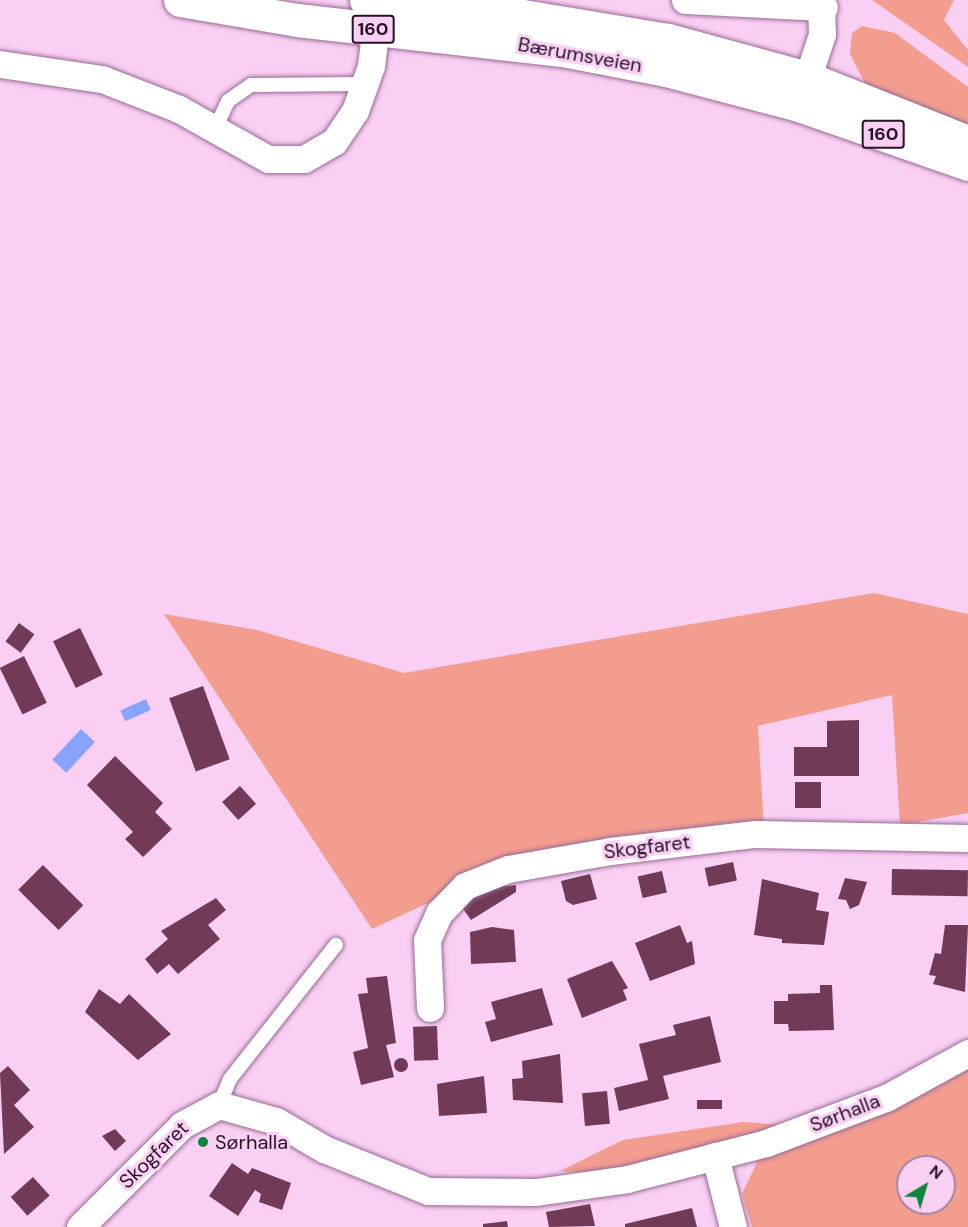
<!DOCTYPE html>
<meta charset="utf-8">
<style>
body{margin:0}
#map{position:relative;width:968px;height:1227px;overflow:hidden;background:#f9cff4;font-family:"DM Sans",sans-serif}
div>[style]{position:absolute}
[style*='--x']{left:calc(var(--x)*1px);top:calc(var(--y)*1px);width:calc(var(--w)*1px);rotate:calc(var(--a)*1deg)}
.green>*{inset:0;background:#f39d8f}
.water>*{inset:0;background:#87a3fc;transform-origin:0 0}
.building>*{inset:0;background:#713a56;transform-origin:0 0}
.round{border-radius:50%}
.roads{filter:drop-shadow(0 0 2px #996a95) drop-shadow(0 0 2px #996a95)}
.service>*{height:14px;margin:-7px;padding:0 7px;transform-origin:7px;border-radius:7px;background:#fff}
.minor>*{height:27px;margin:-13.5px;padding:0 13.5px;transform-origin:13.5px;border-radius:13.5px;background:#fff}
.primary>*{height:33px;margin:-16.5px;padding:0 16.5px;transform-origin:16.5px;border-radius:16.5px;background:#fff}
.dots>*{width:16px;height:16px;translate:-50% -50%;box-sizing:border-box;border:3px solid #f9cff4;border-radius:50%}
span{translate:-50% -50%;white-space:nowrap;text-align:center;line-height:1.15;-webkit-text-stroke:6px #f9cff4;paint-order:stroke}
.shield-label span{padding:2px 4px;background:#f9cff4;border:2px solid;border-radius:4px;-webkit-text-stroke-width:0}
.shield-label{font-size:18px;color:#261324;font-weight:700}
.street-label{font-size:20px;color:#261324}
.poi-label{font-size:20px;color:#261324}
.left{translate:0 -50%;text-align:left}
.north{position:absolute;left:896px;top:1155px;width:60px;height:60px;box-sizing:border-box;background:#f9cff4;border:2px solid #a584a1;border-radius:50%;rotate:38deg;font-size:16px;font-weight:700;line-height:24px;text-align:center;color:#261324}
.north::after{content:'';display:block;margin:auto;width:21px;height:27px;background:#0d843c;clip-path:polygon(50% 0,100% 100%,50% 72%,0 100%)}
</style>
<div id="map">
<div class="green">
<div style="clip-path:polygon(872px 0,954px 0,944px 20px,968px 50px,968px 67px)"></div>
<div style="clip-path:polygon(862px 26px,895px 33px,968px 87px,968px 132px,865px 83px,850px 54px,852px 33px)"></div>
<div style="clip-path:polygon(874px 593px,968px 614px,968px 813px,900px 825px,892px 695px,758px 726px,764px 829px,465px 886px,372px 929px,164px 614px,257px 630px,404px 673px)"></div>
<div style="clip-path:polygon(evenodd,968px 1052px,968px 1227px,752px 1227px,742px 1194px,766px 1143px,968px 1052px,908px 1167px,944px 1167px,944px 1203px,908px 1203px,908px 1167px)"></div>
<div style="clip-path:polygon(743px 1122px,795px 1126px,610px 1174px,560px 1171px,623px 1140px)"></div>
</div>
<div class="water">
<div style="left:146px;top:699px;width:12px;height:28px;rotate:66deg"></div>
<div style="left:81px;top:729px;width:19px;height:42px;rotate:43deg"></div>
</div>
<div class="building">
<div style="left:19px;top:623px;width:19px;height:23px;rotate:36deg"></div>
<div style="left:80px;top:628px;width:52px;height:30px;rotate:64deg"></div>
<div style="left:24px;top:656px;width:52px;height:27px;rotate:64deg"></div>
<div style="left:203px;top:686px;width:78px;height:36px;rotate:70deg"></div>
<div style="clip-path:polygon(859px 720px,859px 776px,794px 776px,794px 747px,827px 747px,827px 721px)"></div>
<div style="clip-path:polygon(115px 756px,163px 803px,155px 812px,172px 829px,143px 857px,125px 839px,133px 832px,87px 785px)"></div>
<div style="left:795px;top:782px;width:26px;height:26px"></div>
<div style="left:240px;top:786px;width:24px;height:24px;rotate:48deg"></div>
<div style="left:733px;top:862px;width:19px;height:29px;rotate:78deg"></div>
<div style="left:43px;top:865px;width:57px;height:35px;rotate:45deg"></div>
<div style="left:892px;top:869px;width:76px;height:26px;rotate:1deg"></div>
<div style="left:662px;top:871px;width:22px;height:25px;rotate:77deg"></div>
<div style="clip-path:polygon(590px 874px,597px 899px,573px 905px,566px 901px,561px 881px)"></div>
<div style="clip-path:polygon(845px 878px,867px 882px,859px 905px,850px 909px,846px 900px,838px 899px)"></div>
<div style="clip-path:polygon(762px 879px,819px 893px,816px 910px,829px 912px,824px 945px,782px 943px,782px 939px,754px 935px)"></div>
<div style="clip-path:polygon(516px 885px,516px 892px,471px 920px,459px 903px,483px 888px)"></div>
<div style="clip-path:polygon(216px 898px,226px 910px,208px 925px,220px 939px,178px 974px,169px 964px,157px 974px,145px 959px,168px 939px,161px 931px)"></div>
<div style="clip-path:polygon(680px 925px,687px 943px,692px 941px,695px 964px,650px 981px,635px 943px)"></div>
<div style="clip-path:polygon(945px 925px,968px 925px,965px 992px,933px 984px,936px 976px,929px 975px,935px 953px,941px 954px)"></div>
<div style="clip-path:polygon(492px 927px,514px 930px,516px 962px,471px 964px,470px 932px)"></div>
<div style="clip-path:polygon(612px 961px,628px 988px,623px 990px,627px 1000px,582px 1018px,567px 979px)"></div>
<div style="clip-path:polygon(387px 976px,396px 1043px,386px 1045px,394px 1077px,361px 1085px,353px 1052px,368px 1048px,358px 994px,368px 993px,366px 978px)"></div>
<div style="clip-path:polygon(820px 985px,832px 985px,834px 1030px,789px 1031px,788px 1024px,774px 1024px,774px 1001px,788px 1001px,788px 994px,820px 993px)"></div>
<div style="clip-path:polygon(542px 988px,553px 1025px,491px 1042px,485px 1022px,496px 1019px,491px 1002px)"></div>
<div style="clip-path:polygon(99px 989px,120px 1004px,129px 994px,171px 1034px,138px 1060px,85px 1012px)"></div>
<div style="clip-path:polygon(710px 1016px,721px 1062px,663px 1076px,669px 1099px,619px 1111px,614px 1088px,648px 1080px,639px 1044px,676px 1035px,673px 1025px)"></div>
<div style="left:437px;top:1026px;width:34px;height:24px;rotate:88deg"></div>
<div style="clip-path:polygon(560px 1054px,563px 1103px,513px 1100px,512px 1079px,523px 1078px,522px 1061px)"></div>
<div class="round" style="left:394px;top:1058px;width:14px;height:14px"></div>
<div style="clip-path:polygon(8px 1066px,30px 1090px,14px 1105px,34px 1127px,4px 1154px,0 1073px)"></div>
<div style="clip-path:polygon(484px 1076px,487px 1113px,439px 1116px,437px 1084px)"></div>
<div style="left:607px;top:1091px;width:33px;height:25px;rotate:85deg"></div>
<div style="left:722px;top:1100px;width:9px;height:25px;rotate:90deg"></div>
<div style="clip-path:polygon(115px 1129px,126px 1141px,115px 1151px,102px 1136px)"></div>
<div style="clip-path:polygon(232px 1163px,248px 1174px,252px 1168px,291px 1183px,282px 1210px,259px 1202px,261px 1194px,255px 1190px,238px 1216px,209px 1196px)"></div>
<div style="left:33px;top:1177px;width:25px;height:30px;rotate:48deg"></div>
<div style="clip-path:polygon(590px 1204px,595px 1226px,549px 1227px,546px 1212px)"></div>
<div style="clip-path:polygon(692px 1208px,697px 1227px,625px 1227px,625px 1224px)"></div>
<div style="clip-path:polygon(507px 1221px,508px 1227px,483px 1227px,483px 1224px)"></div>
</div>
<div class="roads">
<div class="service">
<div style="--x:215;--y:129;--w:31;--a:-65"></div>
<div style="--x:228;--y:101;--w:28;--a:-35"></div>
<div style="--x:251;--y:85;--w:113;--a:-0.5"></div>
<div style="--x:219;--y:1105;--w:28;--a:-67"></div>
<div style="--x:230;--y:1079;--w:171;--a:-51.7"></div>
</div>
<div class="minor">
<div style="--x:685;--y:0;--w:139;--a:2.9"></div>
<div style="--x:0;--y:64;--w:103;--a:8.4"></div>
<div style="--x:102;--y:79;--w:83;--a:21.3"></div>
<div style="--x:179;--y:109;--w:102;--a:29.3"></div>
<div style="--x:268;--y:159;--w:36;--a:0"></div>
<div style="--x:304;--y:159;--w:34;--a:-30"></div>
<div style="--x:334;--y:142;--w:37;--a:-56"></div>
<div style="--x:355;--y:111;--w:48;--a:-70.4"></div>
<div style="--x:371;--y:66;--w:57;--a:-83"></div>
<div style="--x:801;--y:98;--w:67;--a:-71.8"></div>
<div style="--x:822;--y:34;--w:34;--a:-92"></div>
<div style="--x:430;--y:1008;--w:68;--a:-92.5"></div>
<div style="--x:427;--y:940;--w:30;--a:-66"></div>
<div style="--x:439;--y:913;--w:37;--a:-46"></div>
<div style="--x:465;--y:886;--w:46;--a:-21.6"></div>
<div style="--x:508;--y:869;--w:104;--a:-10"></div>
<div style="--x:610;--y:851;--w:146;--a:-6.7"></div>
<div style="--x:755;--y:834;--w:213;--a:1.1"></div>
<div style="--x:715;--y:1156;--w:73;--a:75.8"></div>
<div style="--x:80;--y:1227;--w:144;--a:-45"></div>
<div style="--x:182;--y:1125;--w:42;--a:-28.4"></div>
<div style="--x:219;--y:1105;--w:59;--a:15.7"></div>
<div style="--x:276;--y:1121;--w:56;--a:30.3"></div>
<div style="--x:324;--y:1149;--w:112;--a:22"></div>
<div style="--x:428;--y:1191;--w:108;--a:0.5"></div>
<div style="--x:536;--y:1192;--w:92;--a:-8.1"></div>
<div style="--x:627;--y:1179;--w:144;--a:-14.5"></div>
<div style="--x:766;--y:1143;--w:128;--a:-20.6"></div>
<div style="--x:886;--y:1098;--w:94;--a:-28.8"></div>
</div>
<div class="primary">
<div style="--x:180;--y:0;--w:119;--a:9.7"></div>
<div style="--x:297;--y:20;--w:273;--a:6.5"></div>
<div style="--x:568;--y:51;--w:100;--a:11"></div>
<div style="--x:666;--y:70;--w:138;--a:14.7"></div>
<div style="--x:799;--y:105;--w:179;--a:19.2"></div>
<div style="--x:366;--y:0;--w:152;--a:5.7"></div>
<div style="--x:517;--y:15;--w:153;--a:9.4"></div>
<div style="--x:668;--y:40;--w:144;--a:15.3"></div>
<div style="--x:807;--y:78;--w:173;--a:21.7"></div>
</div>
</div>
<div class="dots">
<div style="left:203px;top:1142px;background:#0d843c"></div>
</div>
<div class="shield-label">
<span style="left:373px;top:29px">160</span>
<span style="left:883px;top:134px">160</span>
</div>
<div class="street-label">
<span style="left:580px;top:55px;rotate:10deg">Bærumsveien</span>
<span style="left:647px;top:847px;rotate:-7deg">Skogfaret</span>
<span style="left:845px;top:1113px;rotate:-21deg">Sørhalla</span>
<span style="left:154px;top:1155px;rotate:-44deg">Skogfaret</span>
</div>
<div class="poi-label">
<span class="left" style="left:215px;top:1142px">Sørhalla</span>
</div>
<div class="north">N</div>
</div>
